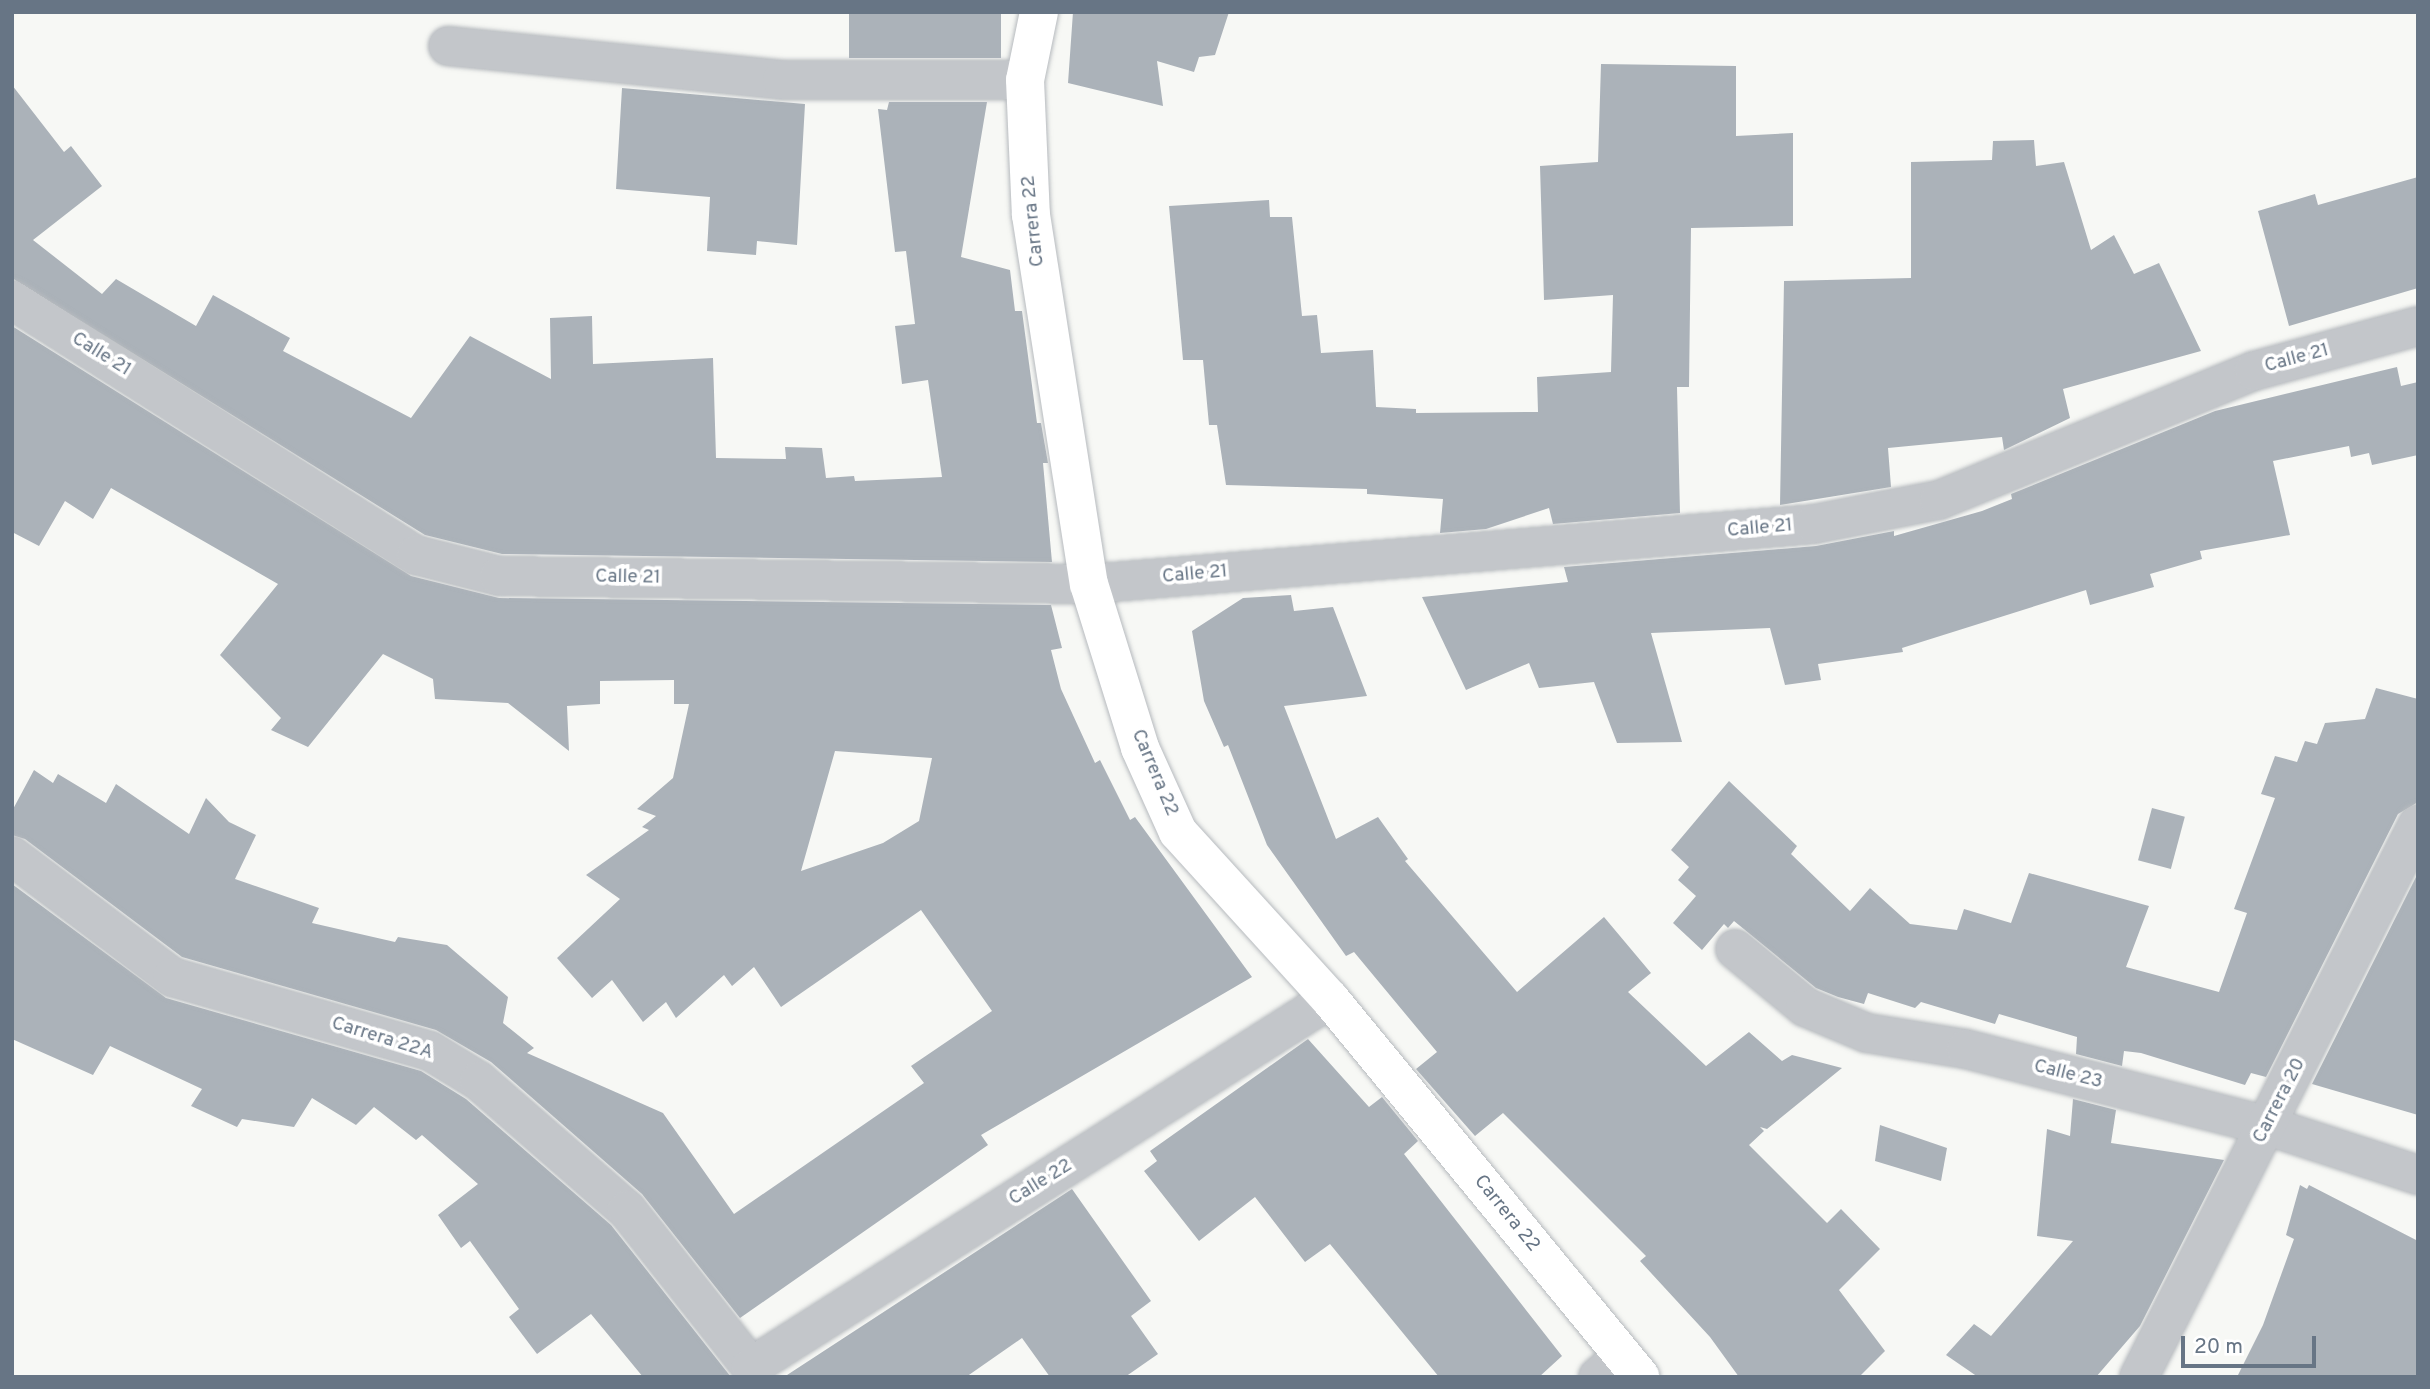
<!DOCTYPE html>
<style>
body{margin:0}
#map{position:relative;width:2430px;height:1389px;overflow:hidden;background:#f7f8f5;font-family:Overpass,sans-serif}
div>[style]{position:absolute}
[style*='--x']{left:calc(var(--x)*1px);top:calc(var(--y)*1px);width:calc(var(--w)*1px);rotate:calc(var(--a)*1deg)}
.building>*{inset:0;background:#abb2b9;transform-origin:0 0}
.roads{filter:drop-shadow(0 0 2px #b6babe) drop-shadow(0 0 2px #b6babe)}
.minor>*{height:38px;margin:-19px;padding:0 19px;transform-origin:19px;border-radius:19px;background:#c3c6ca}
.major>*{height:38px;margin:-19px;padding:0 19px;transform-origin:19px;border-radius:19px;background:#fff}
span{translate:-50% -50%;white-space:nowrap;text-align:center;line-height:1.15;-webkit-text-stroke:7px #fff;paint-order:stroke}
.street-label{font-size:19px;color:#677585}
.frame{position:absolute;inset:0;border:14px solid #677585;pointer-events:none}
.scale{position:absolute;left:2181px;top:1336px;width:135px;height:32px;box-sizing:border-box;border:4px solid #677585;border-top:0;padding-left:9px;font-size:21px;line-height:24px;white-space:nowrap;color:#677585;-webkit-text-stroke:5px #fff;paint-order:stroke}
</style>
<div id="map">
<div class="building">
<div style="left:849px;top:12px;width:152px;height:46px"></div>
<div style="clip-path:polygon(1073px 12px,1229px 12px,1215px 55px,1199px 57px,1194px 72px,1157px 61px,1163px 106px,1068px 83px)"></div>
<div style="clip-path:polygon(1601px 64px,1736px 66px,1736px 136px,1793px 133px,1793px 226px,1691px 228px,1689px 387px,1677px 387px,1680px 513px,1553px 524px,1549px 508px,1486px 529px,1440px 533px,1443px 499px,1367px 494px,1367px 489px,1226px 485px,1217px 425px,1209px 425px,1203px 360px,1183px 360px,1169px 206px,1269px 200px,1270px 217px,1292px 217px,1302px 316px,1317px 315px,1321px 353px,1373px 350px,1376px 407px,1416px 409px,1416px 413px,1538px 412px,1537px 377px,1611px 372px,1613px 295px,1544px 300px,1540px 166px,1598px 162px)"></div>
<div style="clip-path:polygon(12px 85px,64px 152px,71px 146px,102px 186px,33px 240px,102px 294px,116px 279px,196px 326px,213px 295px,290px 338px,283px 351px,411px 418px,470px 336px,551px 379px,550px 318px,592px 316px,593px 364px,713px 358px,716px 458px,786px 459px,785px 447px,822px 448px,826px 478px,854px 476px,855px 481px,942px 477px,928px 380px,902px 384px,895px 326px,915px 324px,906px 251px,895px 252px,878px 109px,887px 110px,889px 102px,987px 102px,961px 257px,1010px 270px,1015px 311px,1022px 311px,1037px 423px,1041px 423px,1048px 463px,1043px 463px,1052px 562px,502px 554px,425px 535px,12px 278px)"></div>
<div style="clip-path:polygon(622px 88px,805px 104px,797px 245px,757px 241px,756px 255px,707px 251px,710px 197px,616px 189px)"></div>
<div style="clip-path:polygon(2034px 140px,2036px 166px,2064px 162px,2091px 250px,2114px 235px,2134px 274px,2159px 263px,2201px 351px,2063px 389px,2070px 418px,2004px 450px,2002px 437px,1888px 448px,1891px 487px,1780px 505px,1784px 281px,1911px 278px,1911px 162px,1992px 160px,1993px 141px)"></div>
<div style="clip-path:polygon(2418px 177px,2418px 288px,2289px 326px,2258px 211px,2315px 194px,2318px 205px)"></div>
<div style="clip-path:polygon(evenodd,12px 326px,411px 576px,499px 598px,1051px 605px,1062px 648px,1051px 650px,1061px 689px,1095px 763px,1100px 760px,1130px 820px,1135px 817px,1252px 977px,981px 1135px,988px 1145px,740px 1318px,642px 1194px,491px 1062px,436px 1030px,182px 957px,25px 839px,12px 835px,12px 811px,34px 770px,53px 783px,58px 774px,106px 803px,116px 784px,189px 834px,206px 798px,229px 822px,256px 835px,235px 879px,319px 908px,312px 923px,395px 942px,398px 937px,447px 945px,508px 997px,503px 1023px,534px 1048px,527px 1053px,663px 1113px,734px 1214px,924px 1083px,911px 1066px,992px 1011px,921px 910px,781px 1007px,754px 967px,732px 986px,724px 975px,676px 1018px,666px 1002px,643px 1022px,612px 980px,592px 998px,557px 958px,620px 899px,586px 875px,649px 830px,642px 827px,656px 816px,637px 809px,673px 778px,689px 704px,674px 704px,674px 680px,600px 681px,600px 704px,567px 706px,569px 751px,508px 703px,435px 699px,433px 679px,383px 654px,308px 747px,271px 730px,281px 718px,220px 655px,278px 584px,111px 488px,93px 519px,65px 501px,39px 546px,12px 532px,12px 326px,835px 751px,932px 758px,919px 821px,883px 843px,801px 871px,835px 751px)"></div>
<div style="clip-path:polygon(2397px 367px,2401px 386px,2418px 382px,2418px 455px,2372px 465px,2369px 453px,2351px 457px,2349px 446px,2273px 461px,2290px 535px,2200px 551px,2202px 559px,2150px 574px,2154px 587px,2090px 605px,2086px 590px,1902px 648px,1903px 652px,1818px 664px,1821px 680px,1785px 685px,1770px 628px,1651px 633px,1682px 742px,1617px 743px,1594px 682px,1539px 688px,1529px 663px,1466px 690px,1422px 597px,1568px 582px,1564px 567px,1816px 546px,1894px 531px,1894px 536px,1982px 511px,2012px 499px,2011px 494px,2215px 411px)"></div>
<div style="clip-path:polygon(1291px 595px,1294px 611px,1333px 607px,1367px 696px,1284px 706px,1336px 839px,1378px 817px,1408px 859px,1405px 861px,1517px 992px,1604px 917px,1651px 973px,1628px 992px,1706px 1066px,1749px 1032px,1782px 1061px,1792px 1055px,1842px 1068px,1767px 1129px,1760px 1127px,1764px 1131px,1749px 1145px,1827px 1223px,1841px 1209px,1880px 1249px,1839px 1290px,1885px 1351px,1859px 1377px,1739px 1377px,1710px 1337px,1640px 1261px,1646px 1256px,1503px 1113px,1475px 1136px,1416px 1069px,1437px 1052px,1354px 952px,1346px 956px,1267px 845px,1228px 745px,1224px 747px,1204px 701px,1192px 631px,1243px 598px)"></div>
<div style="clip-path:polygon(2376px 688px,2418px 699px,2418px 802px,2398px 814px,2266px 1077px,2251px 1073px,2245px 1085px,2141px 1053px,2124px 1051px,2122px 1066px,2076px 1054px,2077px 1037px,1999px 1014px,1995px 1024px,1921px 1002px,1915px 1008px,1868px 993px,1864px 1004px,1838px 997px,1816px 988px,1734px 921px,1728px 928px,1724px 924px,1702px 950px,1673px 923px,1696px 896px,1678px 880px,1689px 867px,1671px 850px,1729px 781px,1797px 846px,1791px 854px,1850px 911px,1870px 888px,1910px 924px,1957px 930px,1964px 909px,2011px 923px,2029px 873px,2149px 906px,2126px 967px,2219px 992px,2247px 913px,2234px 909px,2275px 798px,2261px 794px,2275px 756px,2297px 762px,2305px 741px,2317px 744px,2325px 723px,2365px 719px)"></div>
<div style="left:2152px;top:808px;width:34px;height:54px;rotate:15deg"></div>
<div style="clip-path:polygon(2418px 873px,2418px 1115px,2312px 1084px)"></div>
<div style="clip-path:polygon(12px 884px,166px 998px,421px 1071px,466px 1099px,611px 1225px,731px 1377px,643px 1377px,591px 1314px,537px 1354px,509px 1317px,519px 1309px,470px 1241px,461px 1248px,438px 1215px,478px 1184px,422px 1135px,416px 1140px,374px 1107px,356px 1125px,312px 1098px,294px 1127px,242px 1119px,237px 1127px,191px 1106px,202px 1089px,110px 1046px,93px 1075px,12px 1039px)"></div>
<div style="clip-path:polygon(1308px 1039px,1369px 1107px,1382px 1097px,1418px 1141px,1404px 1154px,1562px 1356px,1539px 1377px,1439px 1377px,1330px 1244px,1305px 1262px,1255px 1197px,1199px 1241px,1144px 1171px,1157px 1161px,1150px 1151px)"></div>
<div style="clip-path:polygon(2073px 1099px,2116px 1110px,2111px 1143px,2224px 1160px,2140px 1326px,2096px 1377px,1978px 1377px,1946px 1355px,1974px 1324px,1991px 1336px,2073px 1241px,2037px 1236px,2047px 1129px,2070px 1136px)"></div>
<div style="clip-path:polygon(1880px 1125px,1947px 1148px,1941px 1181px,1875px 1161px)"></div>
<div style="clip-path:polygon(2300px 1185px,2307px 1189px,2309px 1185px,2418px 1241px,2418px 1377px,2237px 1377px,2263px 1325px,2294px 1239px,2286px 1235px)"></div>
<div style="clip-path:polygon(1072px 1189px,1151px 1301px,1131px 1316px,1158px 1354px,1125px 1377px,1050px 1377px,1022px 1338px,966px 1377px,784px 1377px)"></div>
</div>
<div class="roads">
<div class="minor">
<div style="--x:448;--y:46;--w:336;--a:5.8"></div>
<div style="--x:782;--y:80;--w:243;--a:0"></div>
<div style="--x:12;--y:300;--w:478;--a:32.3"></div>
<div style="--x:416;--y:555;--w:86;--a:14.2"></div>
<div style="--x:499;--y:576;--w:590;--a:0.78"></div>
<div style="--x:1089;--y:584;--w:727;--a:-4.73"></div>
<div style="--x:1814;--y:524;--w:127;--a:-10.9"></div>
<div style="--x:1939;--y:500;--w:340;--a:-22.3"></div>
<div style="--x:2254;--y:371;--w:170;--a:-15.3"></div>
<div style="--x:12;--y:856;--w:201;--a:37.1"></div>
<div style="--x:172;--y:977;--w:268;--a:16"></div>
<div style="--x:430;--y:1051;--w:57;--a:31.5"></div>
<div style="--x:479;--y:1081;--w:196;--a:41.1"></div>
<div style="--x:627;--y:1210;--w:200;--a:51.7"></div>
<div style="--x:751;--y:1367;--w:686;--a:-32.44"></div>
<div style="--x:1735;--y:949;--w:91;--a:39.6"></div>
<div style="--x:1805;--y:1007;--w:67;--a:22.8"></div>
<div style="--x:1867;--y:1033;--w:100;--a:9.2"></div>
<div style="--x:1966;--y:1049;--w:312;--a:14.3"></div>
<div style="--x:2268;--y:1126;--w:158;--a:18.1"></div>
<div style="--x:1598;--y:1377;--w:32;--a:-41"></div>
<div style="--x:2139;--y:1377;--w:619;--a:-63.23"></div>
</div>
<div class="major">
<div style="--x:1039;--y:12;--w:69;--a:101.6"></div>
<div style="--x:1025;--y:80;--w:135;--a:87.5"></div>
<div style="--x:1031;--y:215;--w:374;--a:81.1"></div>
<div style="--x:1089;--y:584;--w:172;--a:72.7"></div>
<div style="--x:1140;--y:748;--w:92;--a:65.7"></div>
<div style="--x:1178;--y:832;--w:226;--a:47.7"></div>
<div style="--x:1330;--y:999;--w:489;--a:50.6"></div>
</div>
</div>
<div class="street-label">
<span style="left:1034px;top:221px;rotate:-96deg">Carrera 22</span>
<span style="left:101px;top:355px;rotate:32deg">Calle 21</span>
<span style="left:2297px;top:359px;rotate:-15deg">Calle 21</span>
<span style="left:1760px;top:529px;rotate:-5deg">Calle 21</span>
<span style="left:1195px;top:575px;rotate:-5deg">Calle 21</span>
<span style="left:628px;top:578px;rotate:1deg">Calle 21</span>
<span style="left:1154px;top:773px;rotate:67deg">Carrera 22</span>
<span style="left:382px;top:1039px;rotate:17deg">Carrera 22A</span>
<span style="left:2068px;top:1075px;rotate:14deg">Calle 23</span>
<span style="left:2280px;top:1101px;rotate:-63deg">Carrera 20</span>
<span style="left:1041px;top:1183px;rotate:-32deg">Calle 22</span>
<span style="left:1506px;top:1214px;rotate:51deg">Carrera 22</span>
</div>
<div class="frame"></div>
<div class="scale">20 m</div>
</div>
